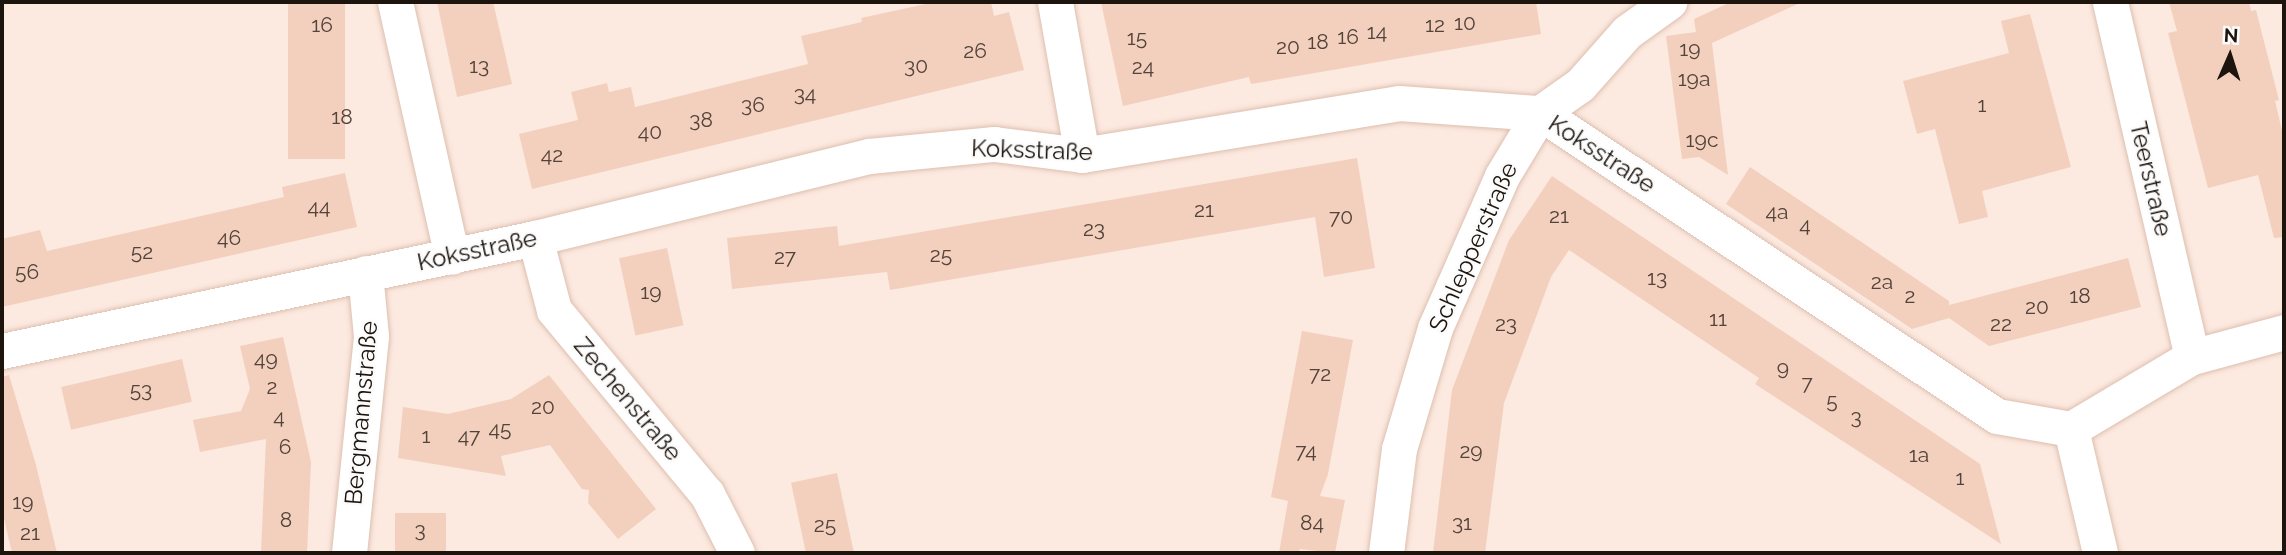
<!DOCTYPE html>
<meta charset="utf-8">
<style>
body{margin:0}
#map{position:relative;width:2286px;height:555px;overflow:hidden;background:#fce9df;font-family:Raleway,sans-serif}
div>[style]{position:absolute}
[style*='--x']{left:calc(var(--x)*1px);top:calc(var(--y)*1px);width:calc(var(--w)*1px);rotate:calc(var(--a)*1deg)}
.building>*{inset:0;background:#f3d0be;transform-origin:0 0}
.roads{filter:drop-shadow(0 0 2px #ddbfb0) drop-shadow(0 0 2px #ddbfb0)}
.minor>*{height:35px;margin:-17.5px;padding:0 17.5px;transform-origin:17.5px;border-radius:17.5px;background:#fff}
span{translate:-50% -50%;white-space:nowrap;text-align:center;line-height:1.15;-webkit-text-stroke:5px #fbfbfb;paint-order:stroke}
.number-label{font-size:21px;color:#53433a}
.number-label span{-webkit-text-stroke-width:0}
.street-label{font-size:24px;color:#1e140e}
.frame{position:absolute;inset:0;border:4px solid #1e140e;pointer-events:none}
.north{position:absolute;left:2195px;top:21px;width:70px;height:70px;-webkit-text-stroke:5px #fbfbfb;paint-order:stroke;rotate:3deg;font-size:19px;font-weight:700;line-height:28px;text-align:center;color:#1e140e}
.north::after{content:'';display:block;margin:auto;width:24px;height:32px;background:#1e140e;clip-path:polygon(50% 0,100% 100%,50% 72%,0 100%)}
</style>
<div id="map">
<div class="building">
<div style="left:288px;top:2px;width:57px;height:157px"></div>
<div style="clip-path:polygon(437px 2px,493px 2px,512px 84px,457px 97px)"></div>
<div style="clip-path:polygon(935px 2px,991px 2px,994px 16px,1009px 12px,1024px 70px,532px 189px,519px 134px,578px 120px,571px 92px,607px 83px,609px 92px,631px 87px,635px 107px,668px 99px,808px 64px,801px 36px,862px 22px,861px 18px)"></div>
<div style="clip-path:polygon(1101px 2px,1536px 2px,1541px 34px,1251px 84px,1249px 77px,1123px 106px)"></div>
<div style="clip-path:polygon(1731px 2px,1802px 2px,1712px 43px,1728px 175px,1699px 157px,1682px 159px,1666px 36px,1696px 32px,1694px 19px)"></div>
<div style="clip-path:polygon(2169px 2px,2249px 2px,2251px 11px,2256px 10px,2279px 100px,2275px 101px,2284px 139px,2284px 237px,2274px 238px,2258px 175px,2208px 188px,2168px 33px,2177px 31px)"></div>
<div style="clip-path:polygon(2030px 14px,2071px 167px,1982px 191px,1988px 217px,1959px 224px,1935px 129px,1917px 134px,1903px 81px,2009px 53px,2001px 21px)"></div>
<div style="clip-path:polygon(1357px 158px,1375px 268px,1324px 277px,1315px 217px,890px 290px,887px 272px,732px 289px,727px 238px,837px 226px,839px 246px)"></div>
<div style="clip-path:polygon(1750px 167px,1949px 301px,1949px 305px,2128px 258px,2141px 307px,1989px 346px,1949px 318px,1912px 329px,1726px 204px)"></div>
<div style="clip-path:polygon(345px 173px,357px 227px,2px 307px,2px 239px,40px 230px,47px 251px,284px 197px,282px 187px)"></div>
<div style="clip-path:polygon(1552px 176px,1980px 464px,2001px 544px,1755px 384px,1759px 378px,1569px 250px,1551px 277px,1504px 403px,1485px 553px,1433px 553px,1452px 390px,1509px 240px)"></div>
<div style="left:667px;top:248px;width:79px;height:49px;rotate:78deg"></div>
<div style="clip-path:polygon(1302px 331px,1353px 340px,1328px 474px,1320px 496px,1345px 500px,1335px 553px,1300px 549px,1298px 553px,1279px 553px,1288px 501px,1271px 497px)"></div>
<div style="clip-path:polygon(283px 337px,311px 462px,307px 553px,261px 553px,266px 439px,200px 452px,193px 420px,241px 411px,250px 389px,240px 346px)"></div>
<div style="left:182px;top:359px;width:44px;height:124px;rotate:77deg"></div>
<div style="clip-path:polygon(9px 375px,36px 465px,57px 553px,12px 553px,2px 510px,2px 377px)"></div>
<div style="clip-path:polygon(549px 375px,656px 509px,618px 539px,588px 503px,589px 490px,582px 489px,550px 445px,501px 456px,506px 476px,398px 458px,403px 407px,448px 414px,511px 399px)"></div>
<div style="left:837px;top:473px;width:82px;height:47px;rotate:78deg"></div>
<div style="left:395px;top:513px;width:51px;height:40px"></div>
</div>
<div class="roads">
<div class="minor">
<div style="--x:395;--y:2;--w:261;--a:77.4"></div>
<div style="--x:1055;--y:2;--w:155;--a:80"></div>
<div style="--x:2110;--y:2;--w:364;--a:77"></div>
<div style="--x:535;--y:238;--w:74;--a:75.2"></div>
<div style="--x:554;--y:310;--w:239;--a:50.3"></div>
<div style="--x:707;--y:494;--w:66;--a:63"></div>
<div style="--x:2;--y:351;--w:545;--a:-11.97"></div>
<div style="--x:535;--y:238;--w:344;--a:-13.8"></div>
<div style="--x:869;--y:156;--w:126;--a:-5.5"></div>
<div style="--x:994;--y:144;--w:89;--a:7.1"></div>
<div style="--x:1082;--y:155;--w:321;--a:-9.3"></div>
<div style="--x:1399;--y:103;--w:141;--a:4.1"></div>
<div style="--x:1540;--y:113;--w:548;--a:33.55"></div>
<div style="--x:1997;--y:416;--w:75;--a:10"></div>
<div style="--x:2071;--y:429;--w:141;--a:-30.8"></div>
<div style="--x:2192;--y:357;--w:95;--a:-15.2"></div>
<div style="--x:2071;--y:429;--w:127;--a:76.8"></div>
<div style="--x:349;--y:553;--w:218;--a:-84.2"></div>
<div style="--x:371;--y:336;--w:63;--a:-95.4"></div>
<div style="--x:1386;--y:553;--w:105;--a:-82.9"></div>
<div style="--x:1399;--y:449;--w:126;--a:-73.4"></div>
<div style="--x:1435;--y:328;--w:166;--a:-66.2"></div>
<div style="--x:1502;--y:176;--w:74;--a:-58.9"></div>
<div style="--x:1540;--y:113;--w:49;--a:-35"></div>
<div style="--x:1580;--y:85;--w:71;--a:-48.4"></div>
<div style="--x:1627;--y:32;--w:52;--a:-35.5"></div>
</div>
</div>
<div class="number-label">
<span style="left:1465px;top:23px">10</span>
<span style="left:322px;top:25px">16</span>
<span style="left:1435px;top:25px">12</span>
<span style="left:1377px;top:32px">14</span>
<span style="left:1348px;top:37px">16</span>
<span style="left:1137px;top:38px">15</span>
<span style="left:1318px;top:42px">18</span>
<span style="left:1288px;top:47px">20</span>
<span style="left:1690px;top:49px">19</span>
<span style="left:975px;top:51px">26</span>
<span style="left:479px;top:66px">13</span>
<span style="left:916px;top:66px">30</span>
<span style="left:1143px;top:67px">24</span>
<span style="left:1694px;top:79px">19a</span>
<span style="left:805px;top:94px">34</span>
<span style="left:753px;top:105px">36</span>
<span style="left:1982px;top:105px">1</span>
<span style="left:342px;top:117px">18</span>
<span style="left:701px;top:120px">38</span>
<span style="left:650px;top:132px">40</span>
<span style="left:1702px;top:140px">19c</span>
<span style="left:552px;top:155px">42</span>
<span style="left:319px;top:207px">44</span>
<span style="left:1204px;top:210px">21</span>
<span style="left:1777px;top:212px">4a</span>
<span style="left:1559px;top:216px">21</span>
<span style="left:1341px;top:217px">70</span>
<span style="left:1805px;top:225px">4</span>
<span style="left:1094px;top:229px">23</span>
<span style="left:229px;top:238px">46</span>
<span style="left:142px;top:252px">52</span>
<span style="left:941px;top:255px">25</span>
<span style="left:785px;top:257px">27</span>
<span style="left:27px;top:272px">56</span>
<span style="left:1657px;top:278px">13</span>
<span style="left:1882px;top:282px">2a</span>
<span style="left:651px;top:292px">19</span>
<span style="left:1910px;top:296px">2</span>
<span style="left:2080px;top:296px">18</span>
<span style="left:2037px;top:307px">20</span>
<span style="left:1718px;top:319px">11</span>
<span style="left:1506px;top:324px">23</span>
<span style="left:2001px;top:324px">22</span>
<span style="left:266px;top:359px">49</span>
<span style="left:1783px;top:368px">9</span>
<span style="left:1320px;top:374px">72</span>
<span style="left:1807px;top:383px">7</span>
<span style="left:272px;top:387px">2</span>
<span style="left:141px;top:390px">53</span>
<span style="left:1832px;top:401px">5</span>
<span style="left:543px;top:407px">20</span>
<span style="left:279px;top:417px">4</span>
<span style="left:1856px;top:417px">3</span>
<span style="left:500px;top:429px">45</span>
<span style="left:426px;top:436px">1</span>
<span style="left:469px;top:436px">47</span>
<span style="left:285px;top:447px">6</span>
<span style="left:1306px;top:451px">74</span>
<span style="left:1471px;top:451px">29</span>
<span style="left:1919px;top:455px">1a</span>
<span style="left:1960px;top:478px">1</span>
<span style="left:23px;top:502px">19</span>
<span style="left:286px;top:520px">8</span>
<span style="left:1312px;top:523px">84</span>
<span style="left:1462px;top:523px">31</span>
<span style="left:825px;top:525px">25</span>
<span style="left:420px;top:530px">3</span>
<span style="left:30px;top:533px">21</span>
</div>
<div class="street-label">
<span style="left:1032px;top:150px;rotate:2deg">Koksstraße</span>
<span style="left:1602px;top:154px;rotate:33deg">Koksstraße</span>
<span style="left:2151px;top:179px;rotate:77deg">Teerstraße</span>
<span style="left:1473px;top:247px;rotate:-66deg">Schlepperstraße</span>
<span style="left:477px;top:250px;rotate:-12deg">Koksstraße</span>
<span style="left:628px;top:399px;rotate:50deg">Zechenstraße</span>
<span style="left:361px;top:413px;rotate:-85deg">Bergmannstraße</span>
</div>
<div class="frame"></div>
<div class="north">N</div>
</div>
